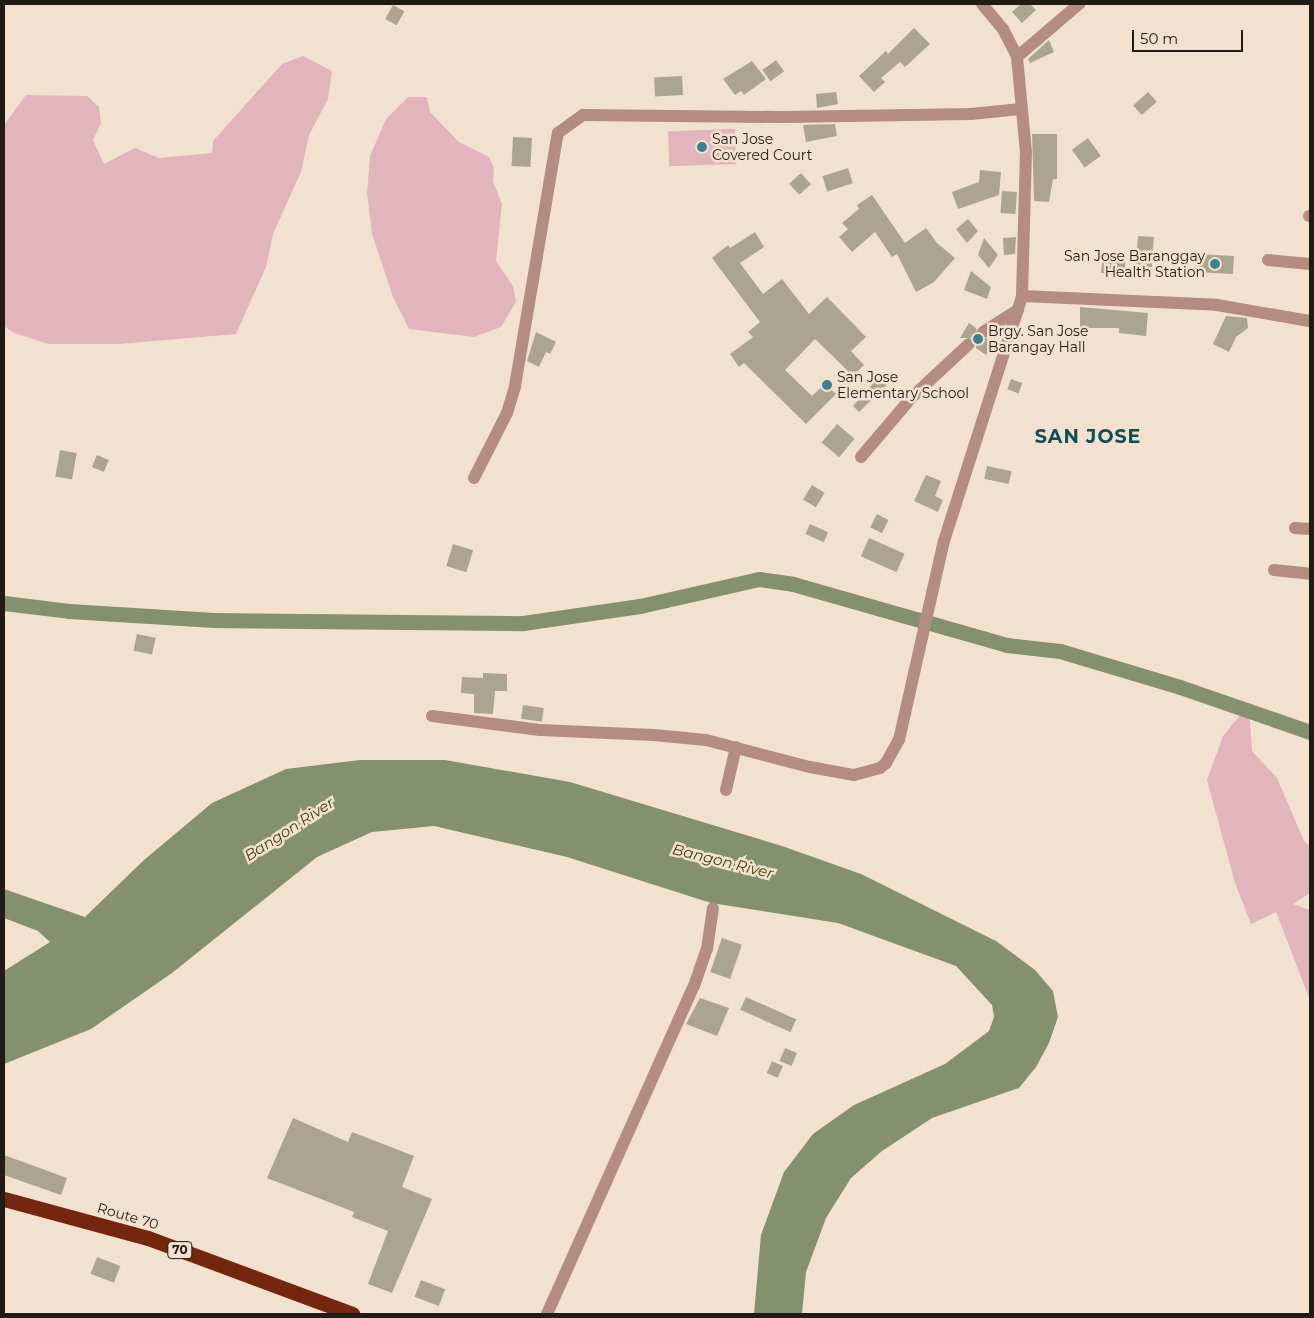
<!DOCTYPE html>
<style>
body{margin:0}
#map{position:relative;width:1314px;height:1318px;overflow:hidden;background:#f3e1cf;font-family:Montserrat,sans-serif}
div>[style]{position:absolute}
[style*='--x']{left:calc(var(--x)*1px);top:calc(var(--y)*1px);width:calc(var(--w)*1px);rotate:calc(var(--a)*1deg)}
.green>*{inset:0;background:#e1b5bb;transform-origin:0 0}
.water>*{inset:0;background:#85916e}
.canal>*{height:15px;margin:-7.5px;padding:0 7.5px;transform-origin:7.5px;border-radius:7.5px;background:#85916e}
.building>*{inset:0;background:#aba58f;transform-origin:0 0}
.minor>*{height:12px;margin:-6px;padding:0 6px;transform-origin:6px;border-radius:6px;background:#b48d81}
.highway>*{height:15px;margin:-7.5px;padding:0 7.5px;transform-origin:7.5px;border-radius:7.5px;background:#72270e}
.dots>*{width:14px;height:14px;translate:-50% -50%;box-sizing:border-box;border:2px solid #f3e1cf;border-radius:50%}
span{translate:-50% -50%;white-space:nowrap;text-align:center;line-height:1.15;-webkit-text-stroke:5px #f3e1cf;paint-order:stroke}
.shield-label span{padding:1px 4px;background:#f3e1cf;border:1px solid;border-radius:4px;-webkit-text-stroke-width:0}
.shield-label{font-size:12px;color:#211b15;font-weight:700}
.poi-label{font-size:14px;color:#211b15}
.left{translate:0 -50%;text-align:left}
.right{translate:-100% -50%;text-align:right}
.street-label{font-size:14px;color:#211b15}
.water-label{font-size:15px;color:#36450b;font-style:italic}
.district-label{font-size:19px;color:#104d55;font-weight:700;letter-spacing:1px}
.frame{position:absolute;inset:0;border:5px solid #211b15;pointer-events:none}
.scale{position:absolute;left:1132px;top:30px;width:111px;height:22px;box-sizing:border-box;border:2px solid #211b15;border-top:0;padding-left:6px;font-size:15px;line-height:18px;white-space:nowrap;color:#211b15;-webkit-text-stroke:4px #f3e1cf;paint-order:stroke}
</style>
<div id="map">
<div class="green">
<div style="clip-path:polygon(303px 56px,332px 71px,328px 99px,309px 135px,301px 172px,273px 234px,266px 267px,236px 334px,119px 344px,49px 344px,14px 333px,4px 326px,4px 125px,26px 95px,87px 96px,99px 107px,101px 123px,93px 140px,104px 164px,135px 148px,159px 158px,212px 153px,213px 141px,282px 64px)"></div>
<div style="clip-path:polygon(408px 97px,427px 97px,430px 112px,459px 142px,489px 157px,494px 168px,493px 181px,502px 204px,496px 261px,513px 286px,516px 302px,501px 327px,474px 337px,409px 329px,393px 297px,372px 234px,367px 193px,370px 156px,386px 119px)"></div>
<div style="left:735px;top:129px;width:35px;height:67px;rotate:88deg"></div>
<div style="clip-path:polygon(1249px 704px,1252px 751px,1277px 778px,1304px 841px,1310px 846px,1310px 893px,1293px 904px,1310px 910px,1310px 1000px,1276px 912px,1251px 924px,1235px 883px,1207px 780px,1223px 736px)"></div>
</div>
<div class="water">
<div style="clip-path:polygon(360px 760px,445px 760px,570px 782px,782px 846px,861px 874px,996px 941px,1035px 970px,1053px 991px,1058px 1017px,1049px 1043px,1036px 1067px,1019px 1088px,932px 1118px,882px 1151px,851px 1178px,826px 1218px,806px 1272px,802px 1314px,754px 1314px,761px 1235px,784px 1172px,813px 1134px,854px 1105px,945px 1064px,989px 1031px,994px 1017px,992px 1005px,956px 966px,838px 923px,711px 903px,567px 857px,434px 826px,372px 832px,317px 857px,172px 973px,91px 1029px,4px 1064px,4px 971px,50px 942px,38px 931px,4px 918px,4px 889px,85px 917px,144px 860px,212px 803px,286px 769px)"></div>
</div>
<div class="canal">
<div style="--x:4;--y:603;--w:65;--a:7"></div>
<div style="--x:69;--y:611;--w:145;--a:3.6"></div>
<div style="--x:214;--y:620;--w:309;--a:0.6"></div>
<div style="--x:523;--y:623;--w:118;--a:-8.3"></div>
<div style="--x:640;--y:606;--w:122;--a:-12.8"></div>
<div style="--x:759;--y:579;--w:34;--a:8"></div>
<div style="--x:793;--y:584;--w:223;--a:15.9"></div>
<div style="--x:1007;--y:645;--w:53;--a:6.5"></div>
<div style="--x:1060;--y:651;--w:125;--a:16.7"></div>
<div style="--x:1180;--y:687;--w:138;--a:19.1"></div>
</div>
<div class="building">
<div style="clip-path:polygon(1021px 4px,1030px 4px,1036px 10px,1022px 23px,1012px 12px)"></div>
<div style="left:393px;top:5px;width:13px;height:16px;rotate:29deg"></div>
<div style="clip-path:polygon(914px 28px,930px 44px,905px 67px,900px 62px,881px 78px,885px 82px,874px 92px,859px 76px,886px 51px,888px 54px)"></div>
<div style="clip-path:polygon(1049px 40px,1054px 52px,1030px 63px,1028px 59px)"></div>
<div style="left:776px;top:60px;width:14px;height:17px;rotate:54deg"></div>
<div style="clip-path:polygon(752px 61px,766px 79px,744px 95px,741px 91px,735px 95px,723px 79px)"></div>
<div style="left:682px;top:76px;width:19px;height:28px;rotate:87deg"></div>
<div style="clip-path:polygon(836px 92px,838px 104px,817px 108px,816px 94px)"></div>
<div style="left:1148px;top:92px;width:13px;height:20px;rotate:48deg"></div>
<div style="clip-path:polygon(835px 124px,837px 136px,806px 142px,803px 125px)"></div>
<div style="clip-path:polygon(1032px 134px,1057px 134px,1057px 179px,1053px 179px,1049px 202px,1034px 201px)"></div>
<div style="left:513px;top:137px;width:19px;height:29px;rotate:3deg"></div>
<div style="left:1088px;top:138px;width:22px;height:20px;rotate:54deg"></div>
<div style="left:848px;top:168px;width:16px;height:27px;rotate:72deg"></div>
<div style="clip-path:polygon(980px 170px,1001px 172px,999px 195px,958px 209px,952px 192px,979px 182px)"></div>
<div style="left:801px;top:173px;width:15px;height:16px;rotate:48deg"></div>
<div style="left:1002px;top:191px;width:15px;height:22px;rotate:4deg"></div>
<div style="clip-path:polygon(872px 195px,905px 243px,926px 228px,937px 243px,955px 258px,934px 282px,916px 292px,897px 254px,892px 257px,875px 232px,852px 252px,839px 237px,848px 229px,842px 223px,859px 209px,857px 205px)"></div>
<div style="clip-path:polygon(968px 219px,978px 231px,967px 243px,956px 229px)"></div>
<div style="clip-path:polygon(755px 232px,764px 247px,740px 263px,763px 294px,782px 279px,809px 314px,827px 297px,866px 337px,851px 351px,864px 365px,853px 376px,815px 339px,785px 370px,812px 396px,825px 384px,836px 394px,806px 424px,744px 363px,739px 367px,730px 354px,753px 337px,748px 332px,760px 322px,712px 258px,728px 245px,730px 248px)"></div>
<div style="left:1138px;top:236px;width:16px;height:30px;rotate:4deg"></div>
<div style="clip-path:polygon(1016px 237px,1015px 254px,1004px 255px,1003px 238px)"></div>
<div style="clip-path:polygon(984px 238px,998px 255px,989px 268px,978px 255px)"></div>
<div style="left:1196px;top:254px;width:38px;height:18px;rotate:3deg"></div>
<div style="left:1103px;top:256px;width:23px;height:17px;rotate:7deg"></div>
<div style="clip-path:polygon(971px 271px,991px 287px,987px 299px,964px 290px)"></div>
<div style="clip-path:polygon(1080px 307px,1148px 313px,1146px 336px,1119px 333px,1119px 328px,1080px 328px)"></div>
<div style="clip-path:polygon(1226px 316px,1247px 318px,1248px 328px,1236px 337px,1229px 352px,1213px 344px)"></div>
<div style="clip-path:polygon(969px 323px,976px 328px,979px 339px,990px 337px,996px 340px,986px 355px,976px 348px,975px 338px,960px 338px)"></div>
<div style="clip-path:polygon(536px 332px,556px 342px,550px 354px,546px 352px,539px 367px,527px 361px)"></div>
<div style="clip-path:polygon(879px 377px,887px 385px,859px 412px,853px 406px)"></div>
<div style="left:1011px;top:379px;width:12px;height:11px;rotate:20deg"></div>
<div style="left:837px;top:424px;width:23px;height:24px;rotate:40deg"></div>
<div style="left:60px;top:450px;width:17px;height:27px;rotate:10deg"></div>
<div style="left:97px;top:455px;width:13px;height:13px;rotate:23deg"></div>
<div style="left:987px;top:466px;width:25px;height:13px;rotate:12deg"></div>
<div style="clip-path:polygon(926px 475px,941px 481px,935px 496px,943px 500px,938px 512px,914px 501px)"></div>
<div style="left:812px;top:485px;width:15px;height:17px;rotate:32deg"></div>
<div style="left:877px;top:514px;width:13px;height:15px;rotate:27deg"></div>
<div style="left:810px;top:524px;width:20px;height:11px;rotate:24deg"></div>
<div style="left:869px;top:538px;width:39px;height:20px;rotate:24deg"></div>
<div style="left:453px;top:544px;width:21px;height:23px;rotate:17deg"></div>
<div style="left:137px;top:634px;width:19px;height:17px;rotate:12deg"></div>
<div style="clip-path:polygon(483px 673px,507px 674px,507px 691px,495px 691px,493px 714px,474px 713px,474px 694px,461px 693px,462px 677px,483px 678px)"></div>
<div style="left:523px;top:705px;width:21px;height:14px;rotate:8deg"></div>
<div style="left:722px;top:938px;width:21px;height:36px;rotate:19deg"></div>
<div style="left:746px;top:997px;width:55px;height:14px;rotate:24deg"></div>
<div style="clip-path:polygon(700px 998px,729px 1008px,717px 1036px,686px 1024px)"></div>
<div style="left:785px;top:1048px;width:13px;height:14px;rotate:23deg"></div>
<div style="left:772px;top:1061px;width:12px;height:13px;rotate:24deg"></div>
<div style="clip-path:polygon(293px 1118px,348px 1142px,352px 1132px,414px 1156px,402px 1187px,432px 1199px,392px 1293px,368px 1284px,388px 1231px,352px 1217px,354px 1212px,267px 1178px)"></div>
<div style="clip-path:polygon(4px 1155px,67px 1178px,61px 1195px,4px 1175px)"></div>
<div style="left:97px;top:1257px;width:25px;height:18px;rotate:21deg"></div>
<div style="left:421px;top:1280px;width:26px;height:18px;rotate:21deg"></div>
</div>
<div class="minor">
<div style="--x:982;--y:4;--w:33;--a:50"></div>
<div style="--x:1003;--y:29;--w:31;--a:63"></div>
<div style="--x:1017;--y:57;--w:95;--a:84.6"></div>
<div style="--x:1026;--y:152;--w:144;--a:91.6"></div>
<div style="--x:1017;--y:57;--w:82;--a:-40.5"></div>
<div style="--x:1309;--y:216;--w:1;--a:0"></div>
<div style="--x:1268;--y:260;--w:42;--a:5.4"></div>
<div style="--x:983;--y:332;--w:41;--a:-32.2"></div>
<div style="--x:861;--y:457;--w:77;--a:-49.7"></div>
<div style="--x:911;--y:398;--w:79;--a:-43"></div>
<div style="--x:474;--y:478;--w:73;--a:-63.1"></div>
<div style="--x:507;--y:413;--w:28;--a:-73"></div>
<div style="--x:515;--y:386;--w:257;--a:-80.4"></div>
<div style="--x:558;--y:133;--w:31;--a:-36"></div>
<div style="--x:583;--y:115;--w:201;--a:0.6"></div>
<div style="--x:784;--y:117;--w:187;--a:-0.9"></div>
<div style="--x:971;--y:114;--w:49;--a:-5.8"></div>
<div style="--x:1295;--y:528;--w:15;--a:4"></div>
<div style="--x:1274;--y:570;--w:36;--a:6"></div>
<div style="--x:432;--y:716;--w:109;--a:7.4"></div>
<div style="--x:540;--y:730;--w:114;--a:2.5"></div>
<div style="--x:654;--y:735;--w:52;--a:5.5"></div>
<div style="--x:706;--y:740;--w:107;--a:14.6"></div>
<div style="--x:810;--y:767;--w:45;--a:10.3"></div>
<div style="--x:854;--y:775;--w:27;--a:-15"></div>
<div style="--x:880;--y:768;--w:8;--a:-40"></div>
<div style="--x:886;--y:763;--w:26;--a:-61"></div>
<div style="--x:899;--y:740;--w:204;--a:-77.3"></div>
<div style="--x:944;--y:541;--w:257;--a:-72.3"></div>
<div style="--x:1022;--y:296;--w:195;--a:2.6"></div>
<div style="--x:1217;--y:305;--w:94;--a:9.8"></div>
<div style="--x:726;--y:790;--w:44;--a:-76.9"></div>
<div style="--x:547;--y:1314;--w:359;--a:-65.9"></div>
<div style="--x:694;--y:986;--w:39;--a:-71"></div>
<div style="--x:707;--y:949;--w:41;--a:-81.7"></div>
</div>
<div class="highway">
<div style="--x:4;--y:1199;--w:149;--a:15.2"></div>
<div style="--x:148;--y:1238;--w:218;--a:20.4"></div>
</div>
<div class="dots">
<div style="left:702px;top:147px;background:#3c828e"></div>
<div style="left:1215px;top:264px;background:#3c828e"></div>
<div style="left:978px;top:339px;background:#3c828e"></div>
<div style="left:827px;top:385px;background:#3c828e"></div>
</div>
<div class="shield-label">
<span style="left:180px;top:1250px">70</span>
</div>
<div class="poi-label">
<span class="left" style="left:712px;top:147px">San Jose<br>Covered Court</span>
<span class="right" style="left:1205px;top:264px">San Jose Baranggay<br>Health Station</span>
<span class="left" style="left:988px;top:339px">Brgy. San Jose<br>Barangay Hall</span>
<span class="left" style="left:837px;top:385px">San Jose<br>Elementary School</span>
</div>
<div class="street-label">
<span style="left:128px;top:1216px;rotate:16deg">Route 70</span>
</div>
<div class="water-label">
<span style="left:289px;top:829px;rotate:-33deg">Bangon River</span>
<span style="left:723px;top:861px;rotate:14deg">Bangon River</span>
</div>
<div class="district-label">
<span style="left:1088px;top:437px">SAN JOSE</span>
</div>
<div class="frame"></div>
<div class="scale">50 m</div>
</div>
